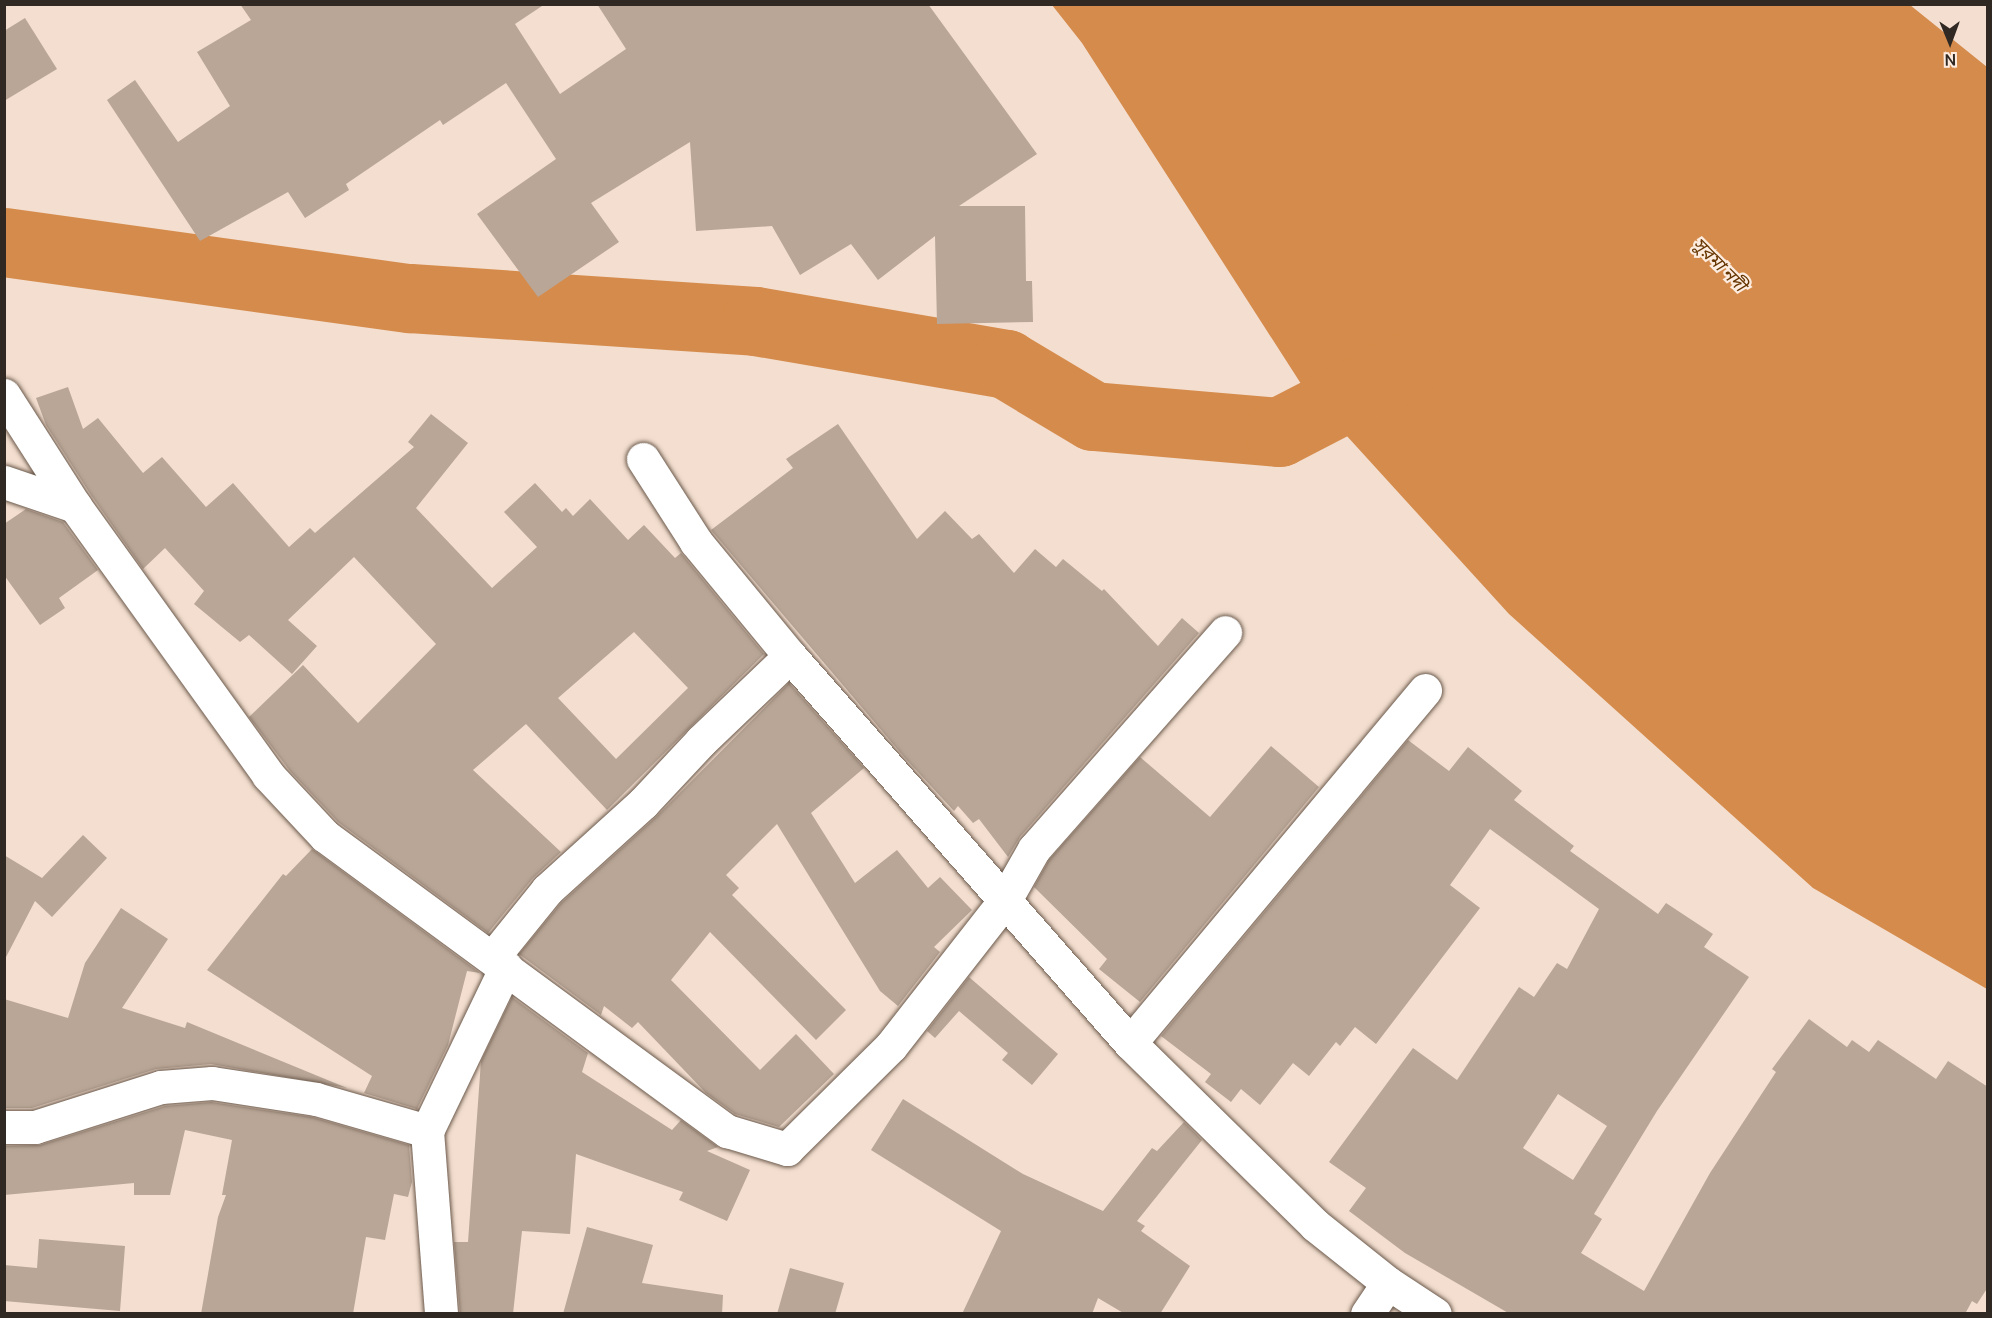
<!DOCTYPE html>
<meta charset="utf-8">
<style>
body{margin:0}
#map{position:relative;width:1992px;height:1318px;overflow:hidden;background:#f3decf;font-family:Manrope,"Noto Sans Bengali",sans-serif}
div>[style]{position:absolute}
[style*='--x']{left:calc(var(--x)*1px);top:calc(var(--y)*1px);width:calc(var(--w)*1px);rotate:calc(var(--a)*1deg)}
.water>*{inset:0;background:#d58b4b}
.river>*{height:69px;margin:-34.5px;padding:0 34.5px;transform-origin:34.5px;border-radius:34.5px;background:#d58b4b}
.building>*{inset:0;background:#b9a697}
.roads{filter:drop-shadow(0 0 2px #6a594b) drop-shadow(0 0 2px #6a594b)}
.minor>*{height:33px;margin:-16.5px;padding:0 16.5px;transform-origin:16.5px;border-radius:16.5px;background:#fff}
span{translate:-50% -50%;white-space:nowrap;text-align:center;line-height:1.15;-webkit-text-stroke:4.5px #fdece0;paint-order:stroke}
.water-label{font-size:18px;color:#653500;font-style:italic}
.frame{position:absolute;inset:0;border:6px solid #302923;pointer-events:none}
.north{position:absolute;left:1920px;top:12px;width:60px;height:60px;-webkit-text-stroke:4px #fdece0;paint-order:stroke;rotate:179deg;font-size:16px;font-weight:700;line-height:24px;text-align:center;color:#302923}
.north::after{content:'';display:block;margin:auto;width:21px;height:27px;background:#302923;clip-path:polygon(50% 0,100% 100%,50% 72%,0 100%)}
</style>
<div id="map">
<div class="water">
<div style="clip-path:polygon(1052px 5px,1910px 5px,1987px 67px,1987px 989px,1813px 888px,1509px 614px,1305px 390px,1082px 43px)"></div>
</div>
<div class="river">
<div style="--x:4;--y:242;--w:410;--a:7.9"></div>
<div style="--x:410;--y:298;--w:346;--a:3.8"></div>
<div style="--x:755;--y:321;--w:255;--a:9.7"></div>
<div style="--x:1006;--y:364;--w:101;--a:30.9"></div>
<div style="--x:1093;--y:416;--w:187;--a:4.9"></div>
<div style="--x:1279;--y:432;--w:145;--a:-27.4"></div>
</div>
<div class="building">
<div style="clip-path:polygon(240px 4px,545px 4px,515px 24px,560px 94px,626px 49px,597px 4px,928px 4px,1037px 154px,959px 206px,1025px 206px,1026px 281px,1032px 281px,1033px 322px,937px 324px,935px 236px,878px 280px,851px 244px,800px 275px,772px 226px,696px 231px,690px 142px,591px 203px,619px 242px,538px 297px,477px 214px,556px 159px,506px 83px,443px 125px,440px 120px,346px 184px,349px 190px,305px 218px,288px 192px,200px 241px,107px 100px,135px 80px,178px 142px,230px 106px,197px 52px,251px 20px)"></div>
<div style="clip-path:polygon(25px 18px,57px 69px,4px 101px,4px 31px)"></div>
<div style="clip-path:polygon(evenodd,68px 387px,83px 429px,98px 418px,143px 473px,162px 457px,206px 507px,233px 483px,289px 547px,310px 528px,315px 533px,414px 447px,408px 442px,431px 414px,468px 443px,416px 508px,492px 588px,537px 547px,504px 512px,535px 483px,562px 512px,566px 508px,573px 516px,590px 499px,628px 540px,644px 525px,675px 558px,681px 553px,764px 654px,607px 810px,526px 724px,473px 770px,561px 852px,533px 878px,488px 933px,338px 822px,290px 771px,249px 717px,303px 665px,358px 723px,436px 644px,354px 557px,288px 620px,317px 646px,292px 674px,249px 635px,240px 642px,194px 604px,204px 591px,165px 548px,143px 569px,91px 495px,46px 425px,36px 398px,68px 387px,634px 632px,688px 688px,616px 759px,558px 698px,634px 632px)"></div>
<div style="clip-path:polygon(838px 424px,917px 539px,945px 511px,972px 539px,979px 534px,1014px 573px,1035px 549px,1056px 567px,1063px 559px,1102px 591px,1104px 589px,1158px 646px,1182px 618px,1199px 633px,1020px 837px,1008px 857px,979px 819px,973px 823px,958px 806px,954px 811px,905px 758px,711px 530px,793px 468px,786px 459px)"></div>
<div style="clip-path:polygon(26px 509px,63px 522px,98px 570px,59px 598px,65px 608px,40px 625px,4px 575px,4px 524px)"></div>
<div style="clip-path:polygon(789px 683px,864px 768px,811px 813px,855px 883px,897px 850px,928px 888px,940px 877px,972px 910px,934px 947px,940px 952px,898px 1006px,880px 991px,777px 824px,726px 875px,739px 888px,732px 895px,846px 1010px,816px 1040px,710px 932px,671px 980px,760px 1070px,796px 1034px,834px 1074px,779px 1127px,735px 1114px,706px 1093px,638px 1022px,632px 1028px,604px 1006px,601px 1015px,519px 954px,561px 903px,656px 817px)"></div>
<div style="clip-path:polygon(evenodd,1408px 740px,1449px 771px,1468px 747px,1522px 791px,1514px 800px,1574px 846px,1570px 851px,1658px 914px,1666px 903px,1713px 934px,1704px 947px,1749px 977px,1657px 1111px,1594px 1214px,1602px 1219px,1581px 1253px,1644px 1291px,1710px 1173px,1776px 1072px,1772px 1069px,1809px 1019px,1847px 1047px,1852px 1040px,1869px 1052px,1878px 1040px,1936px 1079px,1948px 1061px,1988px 1087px,1988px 1287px,1977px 1304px,1972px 1301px,1965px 1314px,1510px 1314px,1405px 1253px,1349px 1211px,1366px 1188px,1329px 1162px,1413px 1048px,1457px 1080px,1519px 987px,1534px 997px,1557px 963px,1567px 969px,1599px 909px,1490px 829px,1450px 885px,1480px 908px,1376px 1044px,1355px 1027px,1340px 1046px,1336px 1042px,1309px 1076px,1293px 1063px,1260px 1105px,1241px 1089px,1231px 1102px,1205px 1082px,1211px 1074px,1161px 1036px,1408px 740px,1558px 1094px,1607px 1126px,1573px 1180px,1523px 1148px,1558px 1094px)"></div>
<div style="clip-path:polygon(1271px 746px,1319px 787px,1140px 1002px,1099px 969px,1107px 959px,1034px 887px,1049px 860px,1140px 757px,1210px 817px)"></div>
<div style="clip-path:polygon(83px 835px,107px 858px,52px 917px,35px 901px,4px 961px,4px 855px,42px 878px)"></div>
<div style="clip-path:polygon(312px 849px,480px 973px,467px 971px,448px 1045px,417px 1109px,364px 1093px,372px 1076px,207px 970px,283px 874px,286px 876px)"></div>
<div style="clip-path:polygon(121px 908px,168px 939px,122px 1008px,185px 1028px,187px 1022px,347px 1088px,211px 1064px,156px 1069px,32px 1108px,4px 1108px,4px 999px,68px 1018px,85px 963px)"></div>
<div style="clip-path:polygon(969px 977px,1058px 1054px,1032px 1085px,1002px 1060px,1008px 1053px,959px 1011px,935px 1038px,927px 1031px)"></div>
<div style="clip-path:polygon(512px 997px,588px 1053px,582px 1072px,672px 1130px,681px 1120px,718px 1147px,707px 1151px,750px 1170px,727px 1221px,679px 1200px,683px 1192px,576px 1154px,570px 1234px,522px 1231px,513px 1314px,460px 1314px,454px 1242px,468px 1242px,481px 1061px)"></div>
<div style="clip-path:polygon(903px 1099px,1023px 1174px,1103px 1211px,1152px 1148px,1157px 1151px,1184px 1122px,1202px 1140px,1137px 1221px,1145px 1226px,1141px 1231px,1190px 1266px,1160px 1314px,1125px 1314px,1098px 1298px,1092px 1314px,962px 1314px,1001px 1231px,871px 1150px)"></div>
<div style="clip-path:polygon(211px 1102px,312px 1117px,409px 1145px,412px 1182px,408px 1197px,394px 1194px,385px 1240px,366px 1237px,353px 1314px,201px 1314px,218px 1217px,226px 1195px,222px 1195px,232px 1140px,185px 1130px,170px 1195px,134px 1195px,134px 1183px,4px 1195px,4px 1146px,40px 1145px,165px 1106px)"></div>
<div style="clip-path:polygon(587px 1227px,653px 1245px,642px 1283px,723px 1295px,722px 1314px,563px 1314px)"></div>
<div style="clip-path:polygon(39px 1239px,125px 1246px,120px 1311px,4px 1301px,4px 1265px,37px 1268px)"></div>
<div style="clip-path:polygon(790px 1268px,844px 1283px,835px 1314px,777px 1314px)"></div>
</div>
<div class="roads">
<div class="minor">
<div style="--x:4;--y:395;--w:132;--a:57.4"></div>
<div style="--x:75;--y:506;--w:331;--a:54.3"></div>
<div style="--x:268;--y:775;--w:83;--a:46.9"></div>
<div style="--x:325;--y:836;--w:499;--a:36.3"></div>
<div style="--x:727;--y:1131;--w:63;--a:16.7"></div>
<div style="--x:787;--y:1149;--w:146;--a:-44.7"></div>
<div style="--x:891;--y:1046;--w:185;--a:-52"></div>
<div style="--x:1005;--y:900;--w:59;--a:-60.4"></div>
<div style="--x:1034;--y:849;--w:289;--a:-48.6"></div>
<div style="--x:643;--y:459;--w:98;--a:57.4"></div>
<div style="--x:696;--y:542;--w:148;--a:50.5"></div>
<div style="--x:790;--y:656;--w:515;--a:48.7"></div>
<div style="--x:1130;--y:1043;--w:260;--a:44.5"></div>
<div style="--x:1315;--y:1225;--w:93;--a:38.5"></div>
<div style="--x:1388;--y:1283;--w:56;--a:33.4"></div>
<div style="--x:4;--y:482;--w:75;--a:18.7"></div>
<div style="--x:493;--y:957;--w:86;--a:-51.1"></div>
<div style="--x:547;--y:890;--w:130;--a:-42.2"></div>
<div style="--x:643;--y:803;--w:85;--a:-46.9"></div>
<div style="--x:701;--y:741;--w:123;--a:-43.7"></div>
<div style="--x:1130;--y:1043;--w:460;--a:-50.1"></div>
<div style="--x:4;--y:1127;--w:31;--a:0"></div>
<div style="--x:35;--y:1127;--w:132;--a:-17.6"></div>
<div style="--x:161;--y:1087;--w:51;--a:-4.5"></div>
<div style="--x:212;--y:1083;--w:105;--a:8.7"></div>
<div style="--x:316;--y:1099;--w:116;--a:16.1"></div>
<div style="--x:427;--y:1131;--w:182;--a:-64.3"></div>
<div style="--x:427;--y:1131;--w:184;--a:85.6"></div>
<div style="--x:1367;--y:1314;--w:37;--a:-56"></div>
</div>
</div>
<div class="water-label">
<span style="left:1720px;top:264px;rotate:45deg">সুরমা নদী</span>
</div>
<div class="frame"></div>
<div class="north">N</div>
</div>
